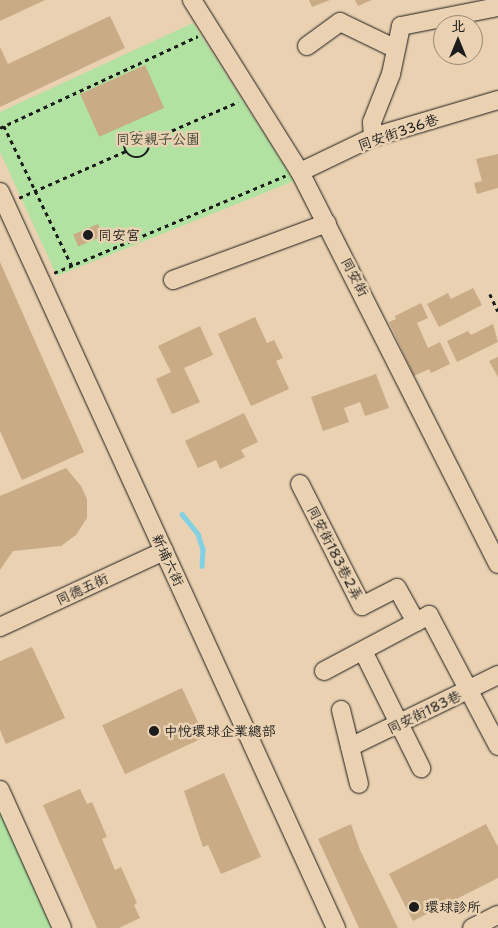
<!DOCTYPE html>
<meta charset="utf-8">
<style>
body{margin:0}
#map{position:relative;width:498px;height:928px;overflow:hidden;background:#e9d1b1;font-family:"Shantell Sans","LXGW WenKai TC",sans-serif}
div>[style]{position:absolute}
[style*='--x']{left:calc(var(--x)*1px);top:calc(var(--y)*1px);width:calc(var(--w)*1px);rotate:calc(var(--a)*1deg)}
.green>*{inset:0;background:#b2e2a1}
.stream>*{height:4.5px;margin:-2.25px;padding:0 2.25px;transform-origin:2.25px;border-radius:2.25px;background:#83d0e2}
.building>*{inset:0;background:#c9ab86;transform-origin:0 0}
.path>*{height:2.5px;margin-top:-1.25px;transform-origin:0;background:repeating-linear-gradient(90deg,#1c1c1c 0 4px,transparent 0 8px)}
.path>.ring{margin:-1.25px;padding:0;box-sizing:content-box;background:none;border:2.5px solid #1c1c1c;border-radius:50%}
.roads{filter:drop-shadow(0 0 1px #1c1c1c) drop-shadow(0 0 1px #1c1c1c)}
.minor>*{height:18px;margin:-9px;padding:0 9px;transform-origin:9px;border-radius:9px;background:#e9d1b1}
.dots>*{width:14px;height:14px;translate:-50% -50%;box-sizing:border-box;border:2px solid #e9d1b1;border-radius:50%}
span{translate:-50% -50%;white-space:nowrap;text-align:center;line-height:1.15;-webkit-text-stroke:5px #e9d1b1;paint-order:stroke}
.street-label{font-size:14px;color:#1c1c1c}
.park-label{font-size:14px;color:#3a4437}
.poi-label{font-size:14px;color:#1c1c1c}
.left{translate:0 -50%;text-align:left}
.north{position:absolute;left:433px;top:15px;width:50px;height:50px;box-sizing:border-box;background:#e9d1b1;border:1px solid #978975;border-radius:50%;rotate:0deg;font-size:14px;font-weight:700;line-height:20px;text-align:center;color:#1c1c1c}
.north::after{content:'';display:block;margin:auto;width:18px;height:22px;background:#1c1c1c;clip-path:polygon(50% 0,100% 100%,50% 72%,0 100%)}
</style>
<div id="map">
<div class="green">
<div style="clip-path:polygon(193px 23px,294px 181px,57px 276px,0 152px,0 112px)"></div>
<div style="clip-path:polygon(0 808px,51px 928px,0 928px)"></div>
</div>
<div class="stream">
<div style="--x:182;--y:514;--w:26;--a:51"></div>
<div style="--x:198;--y:534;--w:16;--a:72"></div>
<div style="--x:203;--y:549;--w:17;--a:93"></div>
</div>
<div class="building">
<div style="clip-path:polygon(0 0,45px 0,0 21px)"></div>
<div style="clip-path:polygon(309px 0,330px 0,312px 7px)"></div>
<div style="clip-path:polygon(355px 0,372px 0,358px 6px)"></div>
<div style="clip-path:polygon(110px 16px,125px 48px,0 107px,0 47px,8px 64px)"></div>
<div style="left:145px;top:65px;width:47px;height:71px;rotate:66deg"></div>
<div style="clip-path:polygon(498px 154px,498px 188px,477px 194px,474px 183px,482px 181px,476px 159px)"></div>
<div style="left:98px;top:224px;width:13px;height:27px;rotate:67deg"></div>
<div style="clip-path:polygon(0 262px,84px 452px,22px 480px,0 431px)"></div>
<div style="clip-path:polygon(473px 288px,482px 305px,439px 327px,427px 304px,448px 293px,451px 299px)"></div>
<div style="clip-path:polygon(421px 303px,428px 318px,417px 323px,428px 348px,440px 342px,450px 364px,431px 373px,429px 369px,414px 376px,389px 322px,396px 319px,395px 316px)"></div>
<div style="clip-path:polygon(255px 317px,267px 343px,274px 340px,283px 358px,276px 361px,289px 389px,251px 406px,218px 334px)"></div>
<div style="clip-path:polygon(493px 324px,498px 342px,457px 362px,447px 341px,468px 331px,471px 335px)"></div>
<div style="clip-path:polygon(200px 326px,213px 355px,184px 368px,200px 402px,172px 414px,156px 379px,171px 372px,158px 346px)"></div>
<div style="clip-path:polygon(498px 357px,498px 377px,489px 361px)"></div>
<div style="clip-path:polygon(376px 374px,389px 408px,365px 416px,360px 402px,344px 408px,349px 422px,323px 431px,311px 397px)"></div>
<div style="clip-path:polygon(244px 413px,258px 442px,241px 450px,245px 457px,220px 469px,216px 460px,198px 468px,185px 441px)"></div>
<div style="clip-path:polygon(66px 468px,81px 486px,87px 499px,87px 518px,76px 535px,61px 546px,13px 551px,0 570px,0 496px)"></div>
<div style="clip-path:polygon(32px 647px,65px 718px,6px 744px,0 730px,0 661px)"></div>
<div style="left:182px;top:688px;width:54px;height:88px;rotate:65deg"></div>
<div style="clip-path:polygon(224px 773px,261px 857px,221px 874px,208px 845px,203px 847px,184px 791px)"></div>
<div style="clip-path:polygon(80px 789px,87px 804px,92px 802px,107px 837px,102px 839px,115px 870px,121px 867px,137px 903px,134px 905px,140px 918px,119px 928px,97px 928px,43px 805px)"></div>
<div style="clip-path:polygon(351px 824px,360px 850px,398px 928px,359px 928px,318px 839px)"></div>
<div style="clip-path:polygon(486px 824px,498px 847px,498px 878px,413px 921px,389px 874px)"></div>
</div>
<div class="path">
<div style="--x:4;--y:126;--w:156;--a:64.1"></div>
<div style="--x:0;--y:128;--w:218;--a:-24.9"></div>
<div class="ring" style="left:124px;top:132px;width:23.5px;height:23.5px"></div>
<div style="--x:150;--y:140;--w:96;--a:-23.4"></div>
<div style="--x:19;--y:198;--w:117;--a:-23.7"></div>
<div style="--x:54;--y:273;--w:251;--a:-22.8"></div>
<div style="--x:490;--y:294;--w:19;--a:65"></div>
</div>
<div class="roads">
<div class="minor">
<div style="--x:192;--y:0;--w:203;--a:57.9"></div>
<div style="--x:300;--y:172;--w:439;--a:63.2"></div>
<div style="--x:307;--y:46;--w:41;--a:-36"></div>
<div style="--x:340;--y:22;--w:62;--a:25.7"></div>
<div style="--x:373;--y:137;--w:15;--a:-94"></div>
<div style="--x:372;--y:122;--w:52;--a:-68.4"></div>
<div style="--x:391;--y:74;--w:49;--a:-78.2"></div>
<div style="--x:401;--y:26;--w:99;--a:-11.1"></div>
<div style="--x:300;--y:172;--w:81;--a:-25.6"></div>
<div style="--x:373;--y:137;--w:130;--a:-16.5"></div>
<div style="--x:0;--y:192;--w:809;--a:65.46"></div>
<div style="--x:173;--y:280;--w:164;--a:-20.3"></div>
<div style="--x:300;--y:484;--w:137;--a:63.1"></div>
<div style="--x:362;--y:606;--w:39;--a:-27"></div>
<div style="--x:397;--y:588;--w:39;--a:61"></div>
<div style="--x:416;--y:622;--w:15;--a:-28"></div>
<div style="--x:429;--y:615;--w:148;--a:62.2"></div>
<div style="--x:0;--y:627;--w:181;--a:-24.9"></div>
<div style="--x:363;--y:651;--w:131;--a:63.6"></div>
<div style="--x:324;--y:671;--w:104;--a:-28"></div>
<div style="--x:341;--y:710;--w:76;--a:76.3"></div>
<div style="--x:350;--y:747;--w:165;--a:-25.9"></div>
<div style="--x:0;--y:790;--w:151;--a:65.8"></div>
<div style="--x:472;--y:928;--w:29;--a:-27"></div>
</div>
</div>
<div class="dots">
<div style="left:88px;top:235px;background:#1c1c1c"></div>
<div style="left:154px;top:731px;background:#1c1c1c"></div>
<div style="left:414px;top:907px;background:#1c1c1c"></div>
</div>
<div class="street-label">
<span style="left:398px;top:132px;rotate:-19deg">同安街336巷</span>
<span style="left:355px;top:277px;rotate:62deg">同安街</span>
<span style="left:335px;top:553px;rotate:63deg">同安街183巷2弄</span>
<span style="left:168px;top:560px;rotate:65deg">新埔六街</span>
<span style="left:82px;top:589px;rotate:-25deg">同德五街</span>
<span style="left:424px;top:712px;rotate:-26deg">同安街183巷</span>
</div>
<div class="park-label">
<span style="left:158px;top:139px">同安親子公園</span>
</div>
<div class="poi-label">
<span class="left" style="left:98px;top:235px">同安宮</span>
<span class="left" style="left:164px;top:731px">中悅環球企業總部</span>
<span class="left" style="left:425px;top:907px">環球診所</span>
</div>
<div class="north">北</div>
</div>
